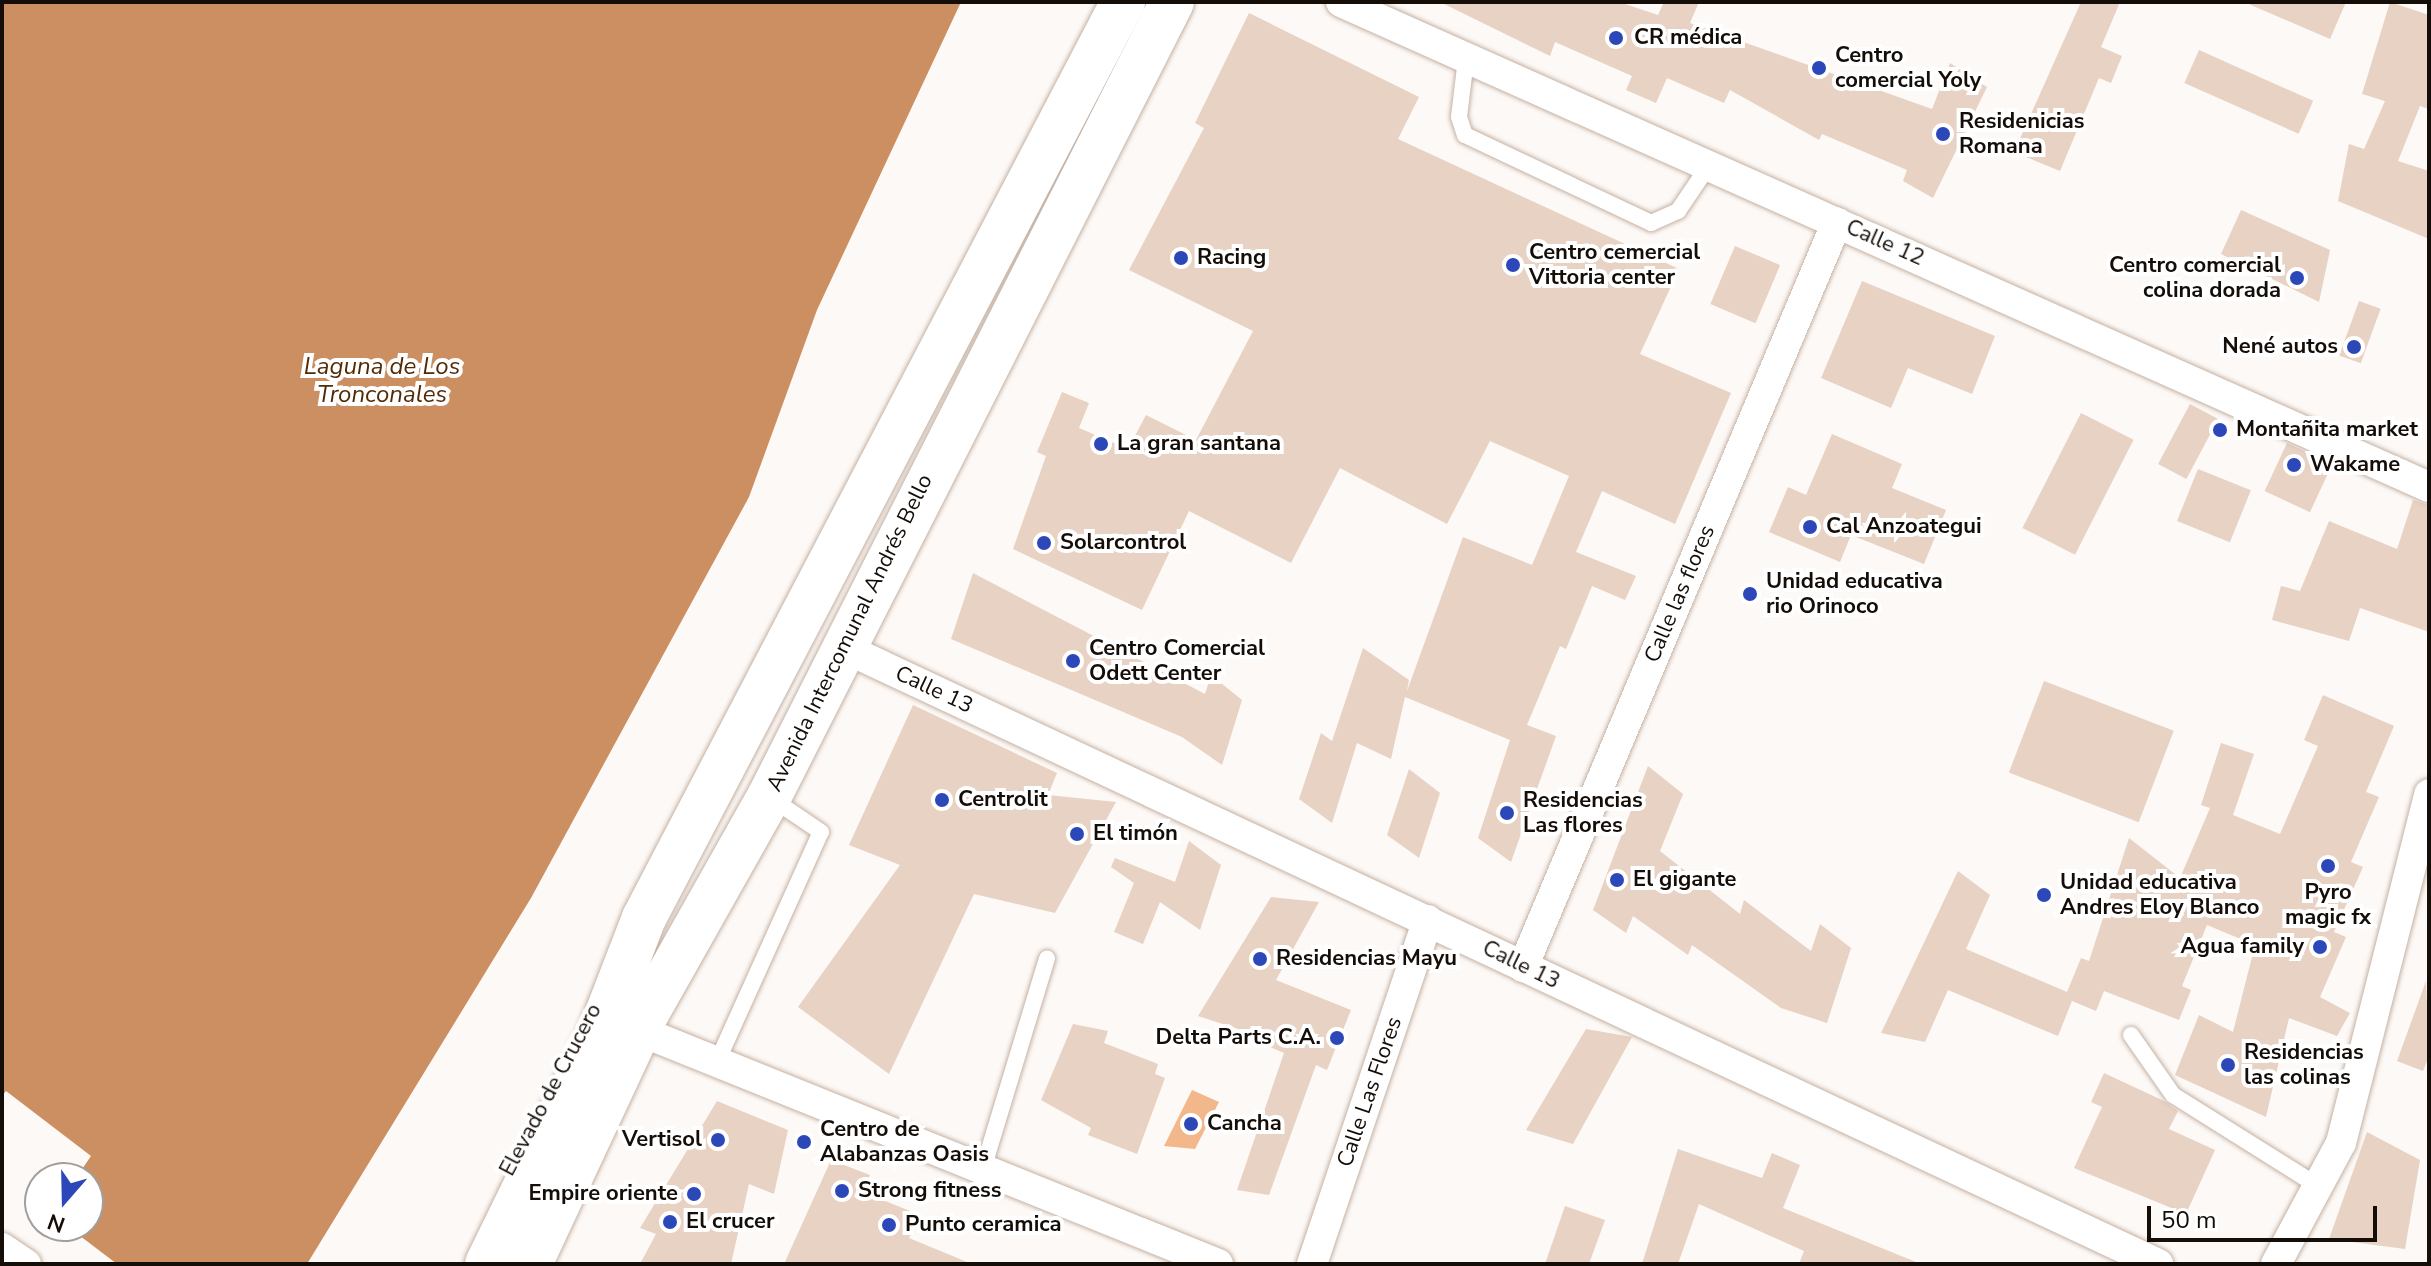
<!DOCTYPE html>
<meta charset="utf-8">
<style>
body{margin:0}
#map{position:relative;width:2431px;height:1266px;overflow:hidden;background:#fdf9f6;font-family:"Nunito Sans",sans-serif}
div>[style]{position:absolute}
[style*='--x']{left:calc(var(--x)*1px);top:calc(var(--y)*1px);width:calc(var(--w)*1px);rotate:calc(var(--a)*1deg)}
.green>*{inset:0;background:#f2b78b}
.water>*{inset:0;background:#cc8f62}
.building>*{inset:0;background:#e7d2c4;transform-origin:0 0}
.roads{filter:drop-shadow(0 0 2px #c4b1a3) drop-shadow(0 0 2px #c4b1a3)}
.lane>*{height:16px;margin:-8px;padding:0 8px;transform-origin:8px;border-radius:8px;background:#fff}
.street>*{height:30px;margin:-15px;padding:0 15px;transform-origin:15px;border-radius:15px;background:#fff}
.secondary>*{height:44px;margin:-22px;padding:0 22px;transform-origin:22px;border-radius:22px;background:#fff}
.dots>*{width:22px;height:22px;translate:-50% -50%;box-sizing:border-box;border:4px solid #fff;border-radius:50%}
span{translate:-50% -50%;white-space:nowrap;text-align:center;line-height:1.15;-webkit-text-stroke:8px #fff;paint-order:stroke}
.poi-label{font-size:22px;color:#140d08;font-weight:700}
.left{translate:0 -50%;text-align:left}
.right{translate:-100% -50%;text-align:right}
.street-label{font-size:22px;color:#140d08}
.water-label{font-size:24px;color:#522b05;font-style:italic}
.frame{position:absolute;inset:0;border:4px solid #140d08;pointer-events:none}
.north{position:absolute;left:24px;top:1162px;width:80px;height:80px;box-sizing:border-box;background:#fff;border:2px solid #a19e9c;border-radius:50%;rotate:200deg;font-size:22px;font-weight:700;line-height:32px;text-align:center;color:#140d08}
.north::after{content:'';display:block;margin:auto;width:28px;height:36px;background:#2b47b8;clip-path:polygon(50% 0,100% 100%,50% 72%,0 100%)}
.scale{position:absolute;left:2147px;top:1206px;width:230px;height:36px;box-sizing:border-box;border:4px solid #140d08;border-top:0;padding-left:10px;font-size:24px;line-height:28px;white-space:nowrap;color:#140d08;-webkit-text-stroke:6px #fff;paint-order:stroke}
</style>
<div id="map">
<div class="green">
<div style="clip-path:polygon(1192px 1090px,1219px 1102px,1195px 1149px,1164px 1146px)"></div>
</div>
<div class="water">
<div style="clip-path:polygon(2px 2px,961px 2px,817px 310px,749px 497px,531px 898px,307px 1264px,117px 1264px,67px 1226px,88px 1226px,88px 1178px,76px 1178px,91px 1156px,6px 1091px,2px 1096px)"></div>
</div>
<div class="building">
<div style="clip-path:polygon(1440px 2px,1619px 2px,1658px 15px,1664px 2px,1699px 2px,1690px 23px,1932px 109px,1950px 63px,1987px 87px,1933px 198px,1903px 181px,1907px 170px,1822px 134px,1819px 140px,1730px 90px,1724px 103px,1667px 78px,1656px 103px,1626px 90px,1632px 76px,1555px 42px,1550px 56px)"></div>
<div style="clip-path:polygon(2081px 2px,2120px 2px,2101px 47px,2122px 56px,2111px 83px,2099px 78px,2060px 171px,2014px 152px)"></div>
<div style="clip-path:polygon(2244px 2px,2346px 2px,2330px 39px)"></div>
<div style="clip-path:polygon(2390px 2px,2429px 15px,2429px 109px,2420px 106px,2398px 161px,2429px 171px,2429px 239px,2338px 201px,2349px 144px,2364px 149px,2385px 101px,2362px 94px)"></div>
<div style="clip-path:polygon(1249px 13px,1419px 97px,1398px 139px,1679px 269px,1640px 354px,1731px 393px,1675px 524px,1602px 491px,1576px 552px,1636px 576px,1625px 600px,1592px 586px,1566px 649px,1560px 646px,1527px 725px,1556px 736px,1511px 862px,1478px 838px,1510px 740px,1405px 697px,1391px 759px,1357px 743px,1332px 823px,1299px 799px,1321px 733px,1332px 741px,1363px 648px,1409px 680px,1407px 691px,1463px 537px,1532px 565px,1569px 476px,1490px 441px,1447px 524px,1340px 468px,1291px 563px,1189px 511px,1142px 610px,1013px 549px,1046px 456px,1037px 452px,1062px 392px,1089px 403px,1079px 428px,1128px 449px,1146px 415px,1196px 440px,1253px 331px,1129px 270px,1204px 128px,1195px 123px)"></div>
<div style="left:2199px;top:50px;width:125px;height:36px;rotate:24deg"></div>
<div style="clip-path:polygon(2241px 210px,2330px 250px,2319px 302px,2221px 254px)"></div>
<div style="left:1735px;top:246px;width:49px;height:63px;rotate:23deg"></div>
<div style="clip-path:polygon(1862px 281px,1995px 336px,1972px 394px,1908px 368px,1891px 408px,1821px 378px)"></div>
<div style="left:2359px;top:301px;width:23px;height:58px;rotate:20deg"></div>
<div style="left:2190px;top:404px;width:32px;height:68px;rotate:28deg"></div>
<div style="left:2081px;top:413px;width:59px;height:129px;rotate:27deg"></div>
<div style="clip-path:polygon(1832px 434px,1902px 464px,1892px 488px,1946px 510px,1924px 564px,1851px 535px,1840px 562px,1769px 532px,1788px 487px,1806px 495px)"></div>
<div style="left:2287px;top:443px;width:50px;height:53px;rotate:25deg"></div>
<div style="left:2198px;top:469px;width:57px;height:56px;rotate:22deg"></div>
<div style="clip-path:polygon(2413px 500px,2429px 505px,2429px 632px,2360px 608px,2349px 641px,2272px 620px,2281px 586px,2300px 591px,2329px 521px,2397px 549px)"></div>
<div style="clip-path:polygon(973px 573px,1205px 694px,1211px 675px,1242px 700px,1222px 765px,1182px 737px,951px 639px)"></div>
<div style="left:2044px;top:681px;width:139px;height:98px;rotate:21deg"></div>
<div style="clip-path:polygon(2323px 695px,2394px 726px,2366px 792px,2379px 797px,2351px 862px,2363px 867px,2334px 932px,2346px 937px,2320px 997px,2350px 1013px,2337px 1036px,2289px 1018px,2266px 1117px,2175px 1075px,2199px 1015px,2233px 1032px,2255px 945px,2207px 925px,2182px 986px,2191px 990px,2179px 1020px,2104px 991px,2096px 1011px,2072px 1001px,2058px 1036px,1948px 990px,1925px 1042px,1881px 1033px,1958px 871px,1990px 895px,1966px 949px,2067px 992px,2081px 958px,2089px 961px,2129px 838px,2180px 878px,2210px 808px,2201px 805px,2221px 743px,2254px 754px,2233px 815px,2280px 834px,2318px 746px,2304px 740px)"></div>
<div style="clip-path:polygon(913px 705px,1057px 773px,1048px 795px,1116px 802px,1055px 913px,974px 894px,889px 1074px,798px 1007px,900px 865px,849px 845px)"></div>
<div style="clip-path:polygon(1648px 766px,1683px 794px,1660px 851px,1740px 914px,1744px 900px,1811px 951px,1820px 924px,1851px 948px,1827px 1023px,1781px 1008px,1692px 945px,1688px 955px,1633px 916px,1626px 933px,1593px 910px)"></div>
<div style="clip-path:polygon(1409px 769px,1440px 793px,1419px 858px,1387px 835px)"></div>
<div style="clip-path:polygon(1189px 841px,1221px 865px,1200px 930px,1160px 902px,1143px 944px,1114px 932px,1134px 883px,1111px 867px,1115px 858px,1175px 882px)"></div>
<div style="clip-path:polygon(1271px 897px,1319px 902px,1276px 980px,1351px 1010px,1327px 1070px,1316px 1065px,1269px 1195px,1237px 1190px,1284px 1053px,1261px 1043px,1263px 1037px,1198px 1016px)"></div>
<div style="clip-path:polygon(2426px 981px,2429px 1056px,2423px 1071px,2397px 1061px)"></div>
<div style="clip-path:polygon(1073px 1024px,1108px 1031px,1104px 1043px,1158px 1064px,1155px 1074px,1165px 1078px,1137px 1154px,1088px 1135px,1091px 1128px,1041px 1100px)"></div>
<div style="clip-path:polygon(1586px 1029px,1632px 1037px,1573px 1144px,1526px 1130px)"></div>
<div style="clip-path:polygon(2104px 1073px,2164px 1101px,2178px 1111px,2169px 1129px,2215px 1150px,2186px 1214px,2074px 1168px,2102px 1107px,2091px 1102px)"></div>
<div style="clip-path:polygon(717px 1101px,788px 1130px,774px 1194px,749px 1184px,731px 1264px,640px 1264px,656px 1234px,640px 1228px)"></div>
<div style="clip-path:polygon(2367px 1132px,2420px 1160px,2405px 1249px,2329px 1239px)"></div>
<div style="clip-path:polygon(1678px 1149px,1762px 1178px,1772px 1153px,1800px 1165px,1783px 1208px,1921px 1264px,1799px 1264px,1804px 1251px,1699px 1204px,1678px 1264px,1642px 1264px)"></div>
<div style="clip-path:polygon(831px 1160px,870px 1175px,863px 1192px,920px 1215px,909px 1238px,972px 1264px,784px 1264px)"></div>
<div style="clip-path:polygon(1565px 1206px,1605px 1220px,1589px 1264px,1545px 1264px)"></div>
</div>
<div class="roads">
<div class="lane">
<div style="--x:1466;--y:59;--w:58;--a:96.9"></div>
<div style="--x:1459;--y:117;--w:19;--a:72"></div>
<div style="--x:1465;--y:135;--w:206;--a:25.3"></div>
<div style="--x:1651;--y:223;--w:30;--a:-24"></div>
<div style="--x:1678;--y:211;--w:55;--a:-56"></div>
<div style="--x:2131;--y:1035;--w:73;--a:55"></div>
<div style="--x:2173;--y:1095;--w:171;--a:32.1"></div>
<div style="--x:717;--y:1062;--w:252;--a:-65.7"></div>
<div style="--x:821;--y:832;--w:60;--a:-145.8"></div>
<div style="--x:983;--y:1169;--w:220;--a:-73.1"></div>
</div>
<div class="street">
<div style="--x:1341;--y:2;--w:1191;--a:24.03"></div>
<div style="--x:840;--y:646;--w:1456;--a:25.12"></div>
<div style="--x:1523;--y:967;--w:808;--a:-67.15"></div>
<div style="--x:655;--y:1037;--w:607;--a:21.96"></div>
<div style="--x:2;--y:1248;--w:29;--a:34"></div>
<div style="--x:1312;--y:1264;--w:363;--a:-71.4"></div>
<div style="--x:2276;--y:1264;--w:137;--a:-61.8"></div>
<div style="--x:2341;--y:1143;--w:360;--a:-75.8"></div>
</div>
<div class="secondary">
<div style="--x:487;--y:1264;--w:253;--a:-63.9"></div>
<div style="--x:598;--y:1037;--w:128;--a:-68.9"></div>
<div style="--x:644;--y:918;--w:1034;--a:-62.39"></div>
<div style="--x:530;--y:1264;--w:275;--a:-65"></div>
<div style="--x:646;--y:1015;--w:250;--a:-60.6"></div>
<div style="--x:769;--y:797;--w:891;--a:-63.12"></div>
</div>
</div>
<div class="dots">
<div style="left:1616px;top:38px;background:#2b47b8"></div>
<div style="left:1819px;top:68px;background:#2b47b8"></div>
<div style="left:1943px;top:134px;background:#2b47b8"></div>
<div style="left:1181px;top:258px;background:#2b47b8"></div>
<div style="left:1513px;top:265px;background:#2b47b8"></div>
<div style="left:2297px;top:278px;background:#2b47b8"></div>
<div style="left:2354px;top:347px;background:#2b47b8"></div>
<div style="left:2220px;top:430px;background:#2b47b8"></div>
<div style="left:1101px;top:444px;background:#2b47b8"></div>
<div style="left:2294px;top:465px;background:#2b47b8"></div>
<div style="left:1810px;top:527px;background:#2b47b8"></div>
<div style="left:1044px;top:543px;background:#2b47b8"></div>
<div style="left:1750px;top:594px;background:#2b47b8"></div>
<div style="left:1073px;top:661px;background:#2b47b8"></div>
<div style="left:942px;top:800px;background:#2b47b8"></div>
<div style="left:1507px;top:813px;background:#2b47b8"></div>
<div style="left:1077px;top:834px;background:#2b47b8"></div>
<div style="left:2328px;top:866px;background:#2b47b8"></div>
<div style="left:1617px;top:880px;background:#2b47b8"></div>
<div style="left:2044px;top:895px;background:#2b47b8"></div>
<div style="left:2320px;top:947px;background:#2b47b8"></div>
<div style="left:1260px;top:959px;background:#2b47b8"></div>
<div style="left:1337px;top:1038px;background:#2b47b8"></div>
<div style="left:2228px;top:1065px;background:#2b47b8"></div>
<div style="left:1191px;top:1124px;background:#2b47b8"></div>
<div style="left:718px;top:1140px;background:#2b47b8"></div>
<div style="left:804px;top:1142px;background:#2b47b8"></div>
<div style="left:842px;top:1191px;background:#2b47b8"></div>
<div style="left:694px;top:1194px;background:#2b47b8"></div>
<div style="left:670px;top:1222px;background:#2b47b8"></div>
<div style="left:889px;top:1225px;background:#2b47b8"></div>
</div>
<div class="poi-label">
<span class="left" style="left:1634px;top:38px">CR médica</span>
<span class="left" style="left:1835px;top:68px">Centro<br>comercial Yoly</span>
<span class="left" style="left:1959px;top:134px">Residenicias<br>Romana</span>
<span class="left" style="left:1529px;top:265px">Centro cemercial<br>Vittoria center</span>
<span class="left" style="left:1197px;top:258px">Racing</span>
<span class="right" style="left:2281px;top:278px">Centro comercial<br>colina dorada</span>
<span class="right" style="left:2338px;top:347px">Nené autos</span>
<span class="left" style="left:2236px;top:430px">Montañita market</span>
<span class="left" style="left:1117px;top:444px">La gran santana</span>
<span class="left" style="left:2310px;top:465px">Wakame</span>
<span class="left" style="left:1826px;top:527px">Cal Anzoategui</span>
<span class="left" style="left:1060px;top:543px">Solarcontrol</span>
<span class="left" style="left:1766px;top:594px">Unidad educativa<br>rio Orinoco</span>
<span class="left" style="left:1089px;top:661px">Centro Comercial<br>Odett Center</span>
<span class="left" style="left:958px;top:800px">Centrolit</span>
<span class="left" style="left:1523px;top:813px">Residencias<br>Las flores</span>
<span class="left" style="left:1093px;top:834px">El timón</span>
<span class="left" style="left:1633px;top:880px">El gigante</span>
<span class="left" style="left:2060px;top:895px">Unidad educativa<br>Andres Eloy Blanco</span>
<span style="left:2328px;top:905px">Pyro<br>magic fx</span>
<span class="right" style="left:2304px;top:947px">Agua family</span>
<span class="left" style="left:1276px;top:959px">Residencias Mayu</span>
<span class="right" style="left:1321px;top:1038px">Delta Parts C.A.</span>
<span class="left" style="left:2244px;top:1065px">Residencias<br>las colinas</span>
<span class="left" style="left:1207px;top:1124px">Cancha</span>
<span class="left" style="left:820px;top:1142px">Centro de<br>Alabanzas Oasis</span>
<span class="right" style="left:702px;top:1140px">Vertisol</span>
<span class="left" style="left:858px;top:1191px">Strong fitness</span>
<span class="right" style="left:678px;top:1194px">Empire oriente</span>
<span class="left" style="left:686px;top:1222px">El crucer</span>
<span class="left" style="left:905px;top:1225px">Punto ceramica</span>
</div>
<div class="street-label">
<span style="left:1885px;top:243px;rotate:24deg">Calle 12</span>
<span style="left:1680px;top:594px;rotate:-67deg">Calle las flores</span>
<span style="left:850px;top:633px;rotate:-64deg">Avenida Intercomunal Andrés Bello</span>
<span style="left:934px;top:690px;rotate:25deg">Calle 13</span>
<span style="left:1521px;top:965px;rotate:26deg">Calle 13</span>
<span style="left:551px;top:1090px;rotate:-62deg">Elevado de Crucero</span>
<span style="left:1370px;top:1092px;rotate:-71deg">Calle Las Flores</span>
</div>
<div class="water-label">
<span style="left:382px;top:381px">Laguna de Los<br>Tronconales</span>
</div>
<div class="frame"></div>
<div class="north">N</div>
<div class="scale">50 m</div>
</div>
